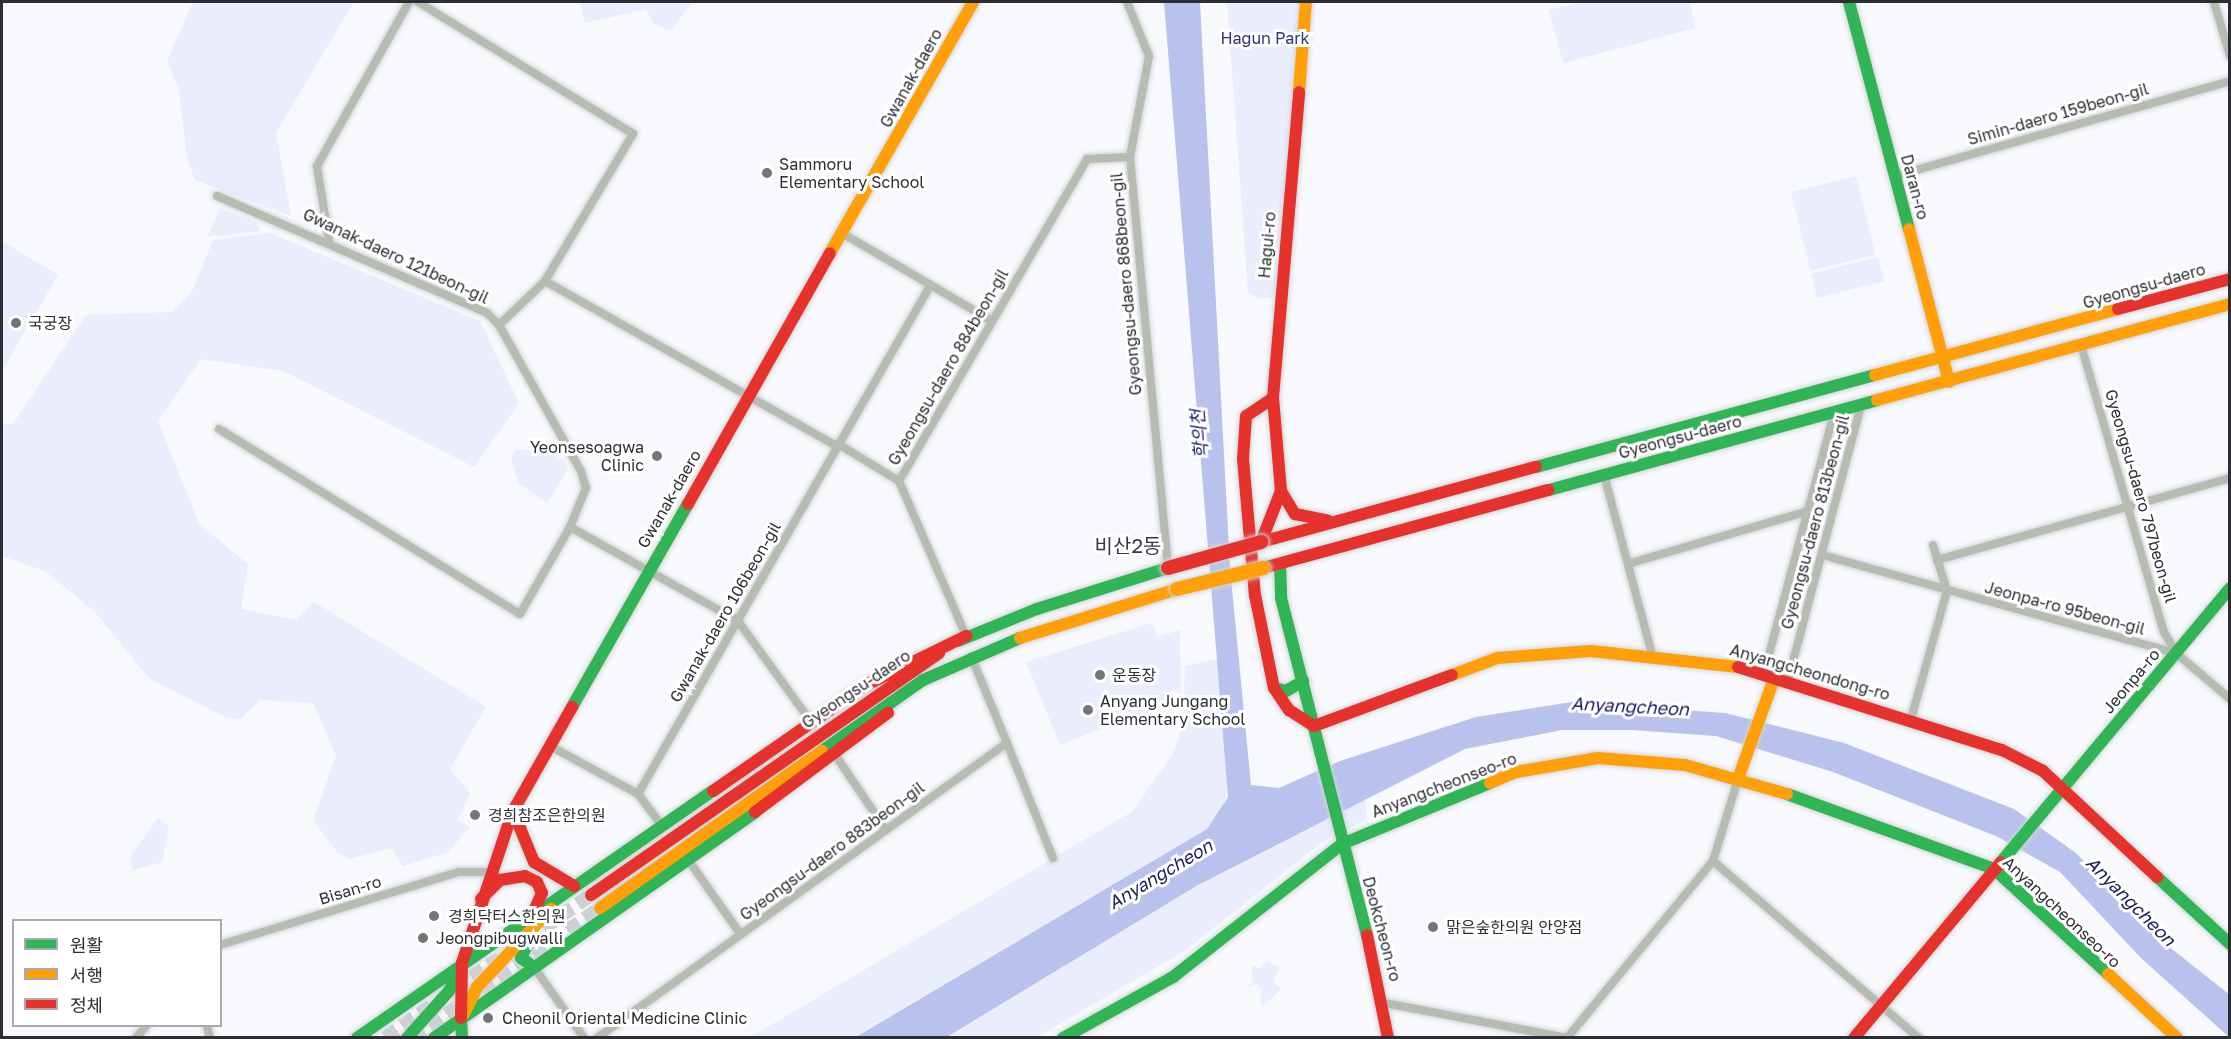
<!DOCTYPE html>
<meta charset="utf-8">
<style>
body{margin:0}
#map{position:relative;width:2231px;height:1039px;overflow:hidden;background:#f7f9fc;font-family:"Golos Text","Noto Sans KR",sans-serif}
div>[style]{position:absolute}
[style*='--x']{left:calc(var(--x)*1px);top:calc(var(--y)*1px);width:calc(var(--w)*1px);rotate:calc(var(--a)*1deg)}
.green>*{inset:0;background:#e9edfc;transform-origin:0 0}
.water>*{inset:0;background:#b8c2ec}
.primary-tunnel>*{height:14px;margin-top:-7px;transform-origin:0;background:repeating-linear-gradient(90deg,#ced0d4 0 14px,transparent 0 21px)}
.roads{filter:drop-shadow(0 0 2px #d3d4d7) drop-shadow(0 0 2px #d3d4d7)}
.street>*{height:8px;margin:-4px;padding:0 4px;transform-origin:4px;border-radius:4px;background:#b6bcb1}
.fast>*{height:12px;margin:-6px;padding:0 6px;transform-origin:6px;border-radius:6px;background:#30b455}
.slow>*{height:12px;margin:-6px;padding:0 6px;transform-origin:6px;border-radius:6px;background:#ff9f0a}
.jam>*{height:12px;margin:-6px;padding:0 6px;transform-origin:6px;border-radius:6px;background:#e5322d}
.bridges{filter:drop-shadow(0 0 2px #d3d4d7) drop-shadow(0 0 2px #d3d4d7)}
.slow-bridge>*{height:14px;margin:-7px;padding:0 7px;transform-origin:7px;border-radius:7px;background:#ff9f0a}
.jam-bridge>*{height:14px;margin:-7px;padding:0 7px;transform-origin:7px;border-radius:7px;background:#e5322d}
.dots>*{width:16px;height:16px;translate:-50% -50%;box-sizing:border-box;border:3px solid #fff;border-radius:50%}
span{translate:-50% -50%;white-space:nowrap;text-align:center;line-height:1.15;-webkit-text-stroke:6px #fff;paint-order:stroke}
.park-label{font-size:16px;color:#2c3579}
.street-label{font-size:16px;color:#2c2e33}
.poi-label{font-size:16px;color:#2c2e33}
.left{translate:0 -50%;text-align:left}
.right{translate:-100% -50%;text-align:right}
.water-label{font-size:18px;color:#1a1e61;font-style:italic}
.quarter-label{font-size:20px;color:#373a45}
.frame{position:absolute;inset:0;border:3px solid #2c2e33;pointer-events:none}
.legend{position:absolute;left:12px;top:919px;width:210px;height:108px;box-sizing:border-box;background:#fff;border:2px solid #ababad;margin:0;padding:8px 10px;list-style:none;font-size:18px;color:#2c2e33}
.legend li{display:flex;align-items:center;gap:12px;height:30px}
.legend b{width:30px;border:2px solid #ababad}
</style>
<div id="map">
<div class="green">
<div style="clip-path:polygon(193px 2px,354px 2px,276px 133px,291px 216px,195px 180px,187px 158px,179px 90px,167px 61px)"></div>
<div style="clip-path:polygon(580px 2px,693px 2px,670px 31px,653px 23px,646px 9px,585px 23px)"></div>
<div style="clip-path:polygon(1227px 2px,1301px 2px,1274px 297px,1258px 299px,1248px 292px)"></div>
<div style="clip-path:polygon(1581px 2px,1690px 2px,1695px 28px,1563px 63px,1549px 10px)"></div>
<div style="left:1856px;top:176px;width:81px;height:67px;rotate:76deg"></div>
<div style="clip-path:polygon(220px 208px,256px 222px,260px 231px,207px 237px)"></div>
<div style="clip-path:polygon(270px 233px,480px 321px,519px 403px,474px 467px,283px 371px,201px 359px,158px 421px,200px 525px,248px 564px,241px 609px,296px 620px,314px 602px,486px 707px,450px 769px,470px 793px,457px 821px,470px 827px,448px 852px,403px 866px,391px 848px,350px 859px,337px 852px,313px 820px,336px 755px,313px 703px,260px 700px,239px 720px,223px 716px,150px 679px,94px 611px,45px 571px,2px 556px,2px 425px,13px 424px,86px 315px,172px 312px,192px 292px,213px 240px)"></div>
<div style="clip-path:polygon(2px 241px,58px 275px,2px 371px)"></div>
<div style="left:1878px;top:257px;width:25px;height:69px;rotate:76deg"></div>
<div style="clip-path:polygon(516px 450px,545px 450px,563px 460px,568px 469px,547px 503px,518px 483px,511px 458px)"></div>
<div style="clip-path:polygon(1152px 623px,1157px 637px,1180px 630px,1181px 693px,1172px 691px,1171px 701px,1060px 745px,1026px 662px)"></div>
<div style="clip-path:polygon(1221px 658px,1230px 783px,1219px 817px,1207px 829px,854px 1037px,749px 1038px,1133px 811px,1173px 753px,1183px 724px,1185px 666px)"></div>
<div style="clip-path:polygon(1365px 796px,1367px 819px,1321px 843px,1183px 952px,1037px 1037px,947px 1038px,1198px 885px)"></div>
<div style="clip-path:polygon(158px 818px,169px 827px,162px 862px,133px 870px,129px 858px)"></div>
<div style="clip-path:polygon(1268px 961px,1279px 968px,1273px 982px,1282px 989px,1261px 1008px,1261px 988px,1256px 984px,1245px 989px,1253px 981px,1252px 965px,1259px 969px)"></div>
</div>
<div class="water">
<div style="clip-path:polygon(1164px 2px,1200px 2px,1230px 568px,1251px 785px,1279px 788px,1340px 761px,1476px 717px,1572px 702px,1725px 713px,1844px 743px,2014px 809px,2076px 853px,2163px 942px,2230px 995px,2229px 1037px,2142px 959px,2060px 872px,1996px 836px,1833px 772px,1716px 736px,1632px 730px,1562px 730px,1465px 749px,1198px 885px,947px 1037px,854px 1038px,1207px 829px,1228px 797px)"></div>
</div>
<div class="primary-tunnel">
<div style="--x:526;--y:940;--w:79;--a:-34.7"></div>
<div style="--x:454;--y:989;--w:55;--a:-34"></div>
<div style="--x:385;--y:1038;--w:60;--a:-34.8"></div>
<div style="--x:412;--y:1038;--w:229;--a:-34.7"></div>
</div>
<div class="roads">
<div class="street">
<div style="--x:418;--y:2;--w:252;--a:31.5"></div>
<div style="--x:633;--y:134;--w:171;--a:120.9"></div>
<div style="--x:1127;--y:2;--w:58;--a:67.8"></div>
<div style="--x:1149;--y:56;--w:103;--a:100.7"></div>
<div style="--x:1130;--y:157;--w:413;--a:84.7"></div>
<div style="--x:2214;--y:2;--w:56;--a:73.5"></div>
<div style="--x:1895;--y:176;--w:348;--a:-15.8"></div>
<div style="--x:217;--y:196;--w:294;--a:23.4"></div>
<div style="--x:487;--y:313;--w:17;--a:45"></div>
<div style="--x:499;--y:325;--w:167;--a:60.7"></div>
<div style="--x:581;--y:471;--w:18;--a:74"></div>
<div style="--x:586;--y:488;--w:42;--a:112.3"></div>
<div style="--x:570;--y:527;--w:193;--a:29.2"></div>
<div style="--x:738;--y:621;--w:125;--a:54.1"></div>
<div style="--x:842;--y:233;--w:174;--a:30.4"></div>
<div style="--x:329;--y:241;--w:76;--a:-99.1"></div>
<div style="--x:317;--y:166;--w:188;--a:-60.7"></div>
<div style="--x:499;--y:325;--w:64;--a:-43.7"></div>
<div style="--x:545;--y:281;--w:335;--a:29.5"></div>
<div style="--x:2081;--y:345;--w:299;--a:73.9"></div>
<div style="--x:2164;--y:632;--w:24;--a:60"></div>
<div style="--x:2176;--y:653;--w:71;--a:40.4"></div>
<div style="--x:219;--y:429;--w:353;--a:31.6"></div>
<div style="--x:520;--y:614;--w:100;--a:-60.1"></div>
<div style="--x:838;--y:444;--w:71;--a:31.2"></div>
<div style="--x:1604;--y:475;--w:185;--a:75"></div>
<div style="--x:899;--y:481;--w:373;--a:-59.7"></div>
<div style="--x:1087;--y:159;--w:43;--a:-2.7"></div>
<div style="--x:899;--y:481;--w:169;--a:66.6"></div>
<div style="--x:1822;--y:555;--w:367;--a:15.5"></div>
<div style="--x:1937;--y:560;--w:304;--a:-15.6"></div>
<div style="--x:1631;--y:563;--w:185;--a:-16.3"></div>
<div style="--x:1764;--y:673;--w:269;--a:-74.9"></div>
<div style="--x:1788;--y:680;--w:284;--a:-75.1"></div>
<div style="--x:1911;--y:719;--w:133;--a:-74.3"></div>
<div style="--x:1947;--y:591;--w:48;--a:-106.9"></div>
<div style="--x:1007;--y:743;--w:124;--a:68.2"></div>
<div style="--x:550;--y:746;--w:100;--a:28.6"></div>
<div style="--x:638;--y:794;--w:586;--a:-60.11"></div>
<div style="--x:836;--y:756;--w:89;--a:56"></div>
<div style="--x:638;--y:794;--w:40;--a:53"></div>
<div style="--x:689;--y:861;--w:90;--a:54.9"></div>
<div style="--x:1713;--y:861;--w:272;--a:40.7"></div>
<div style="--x:220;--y:945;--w:250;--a:-17"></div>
<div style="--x:459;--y:872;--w:30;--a:0"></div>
<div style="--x:534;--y:967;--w:87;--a:54.8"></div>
<div style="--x:1385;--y:1003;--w:184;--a:10.9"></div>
<div style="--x:207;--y:1026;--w:12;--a:76"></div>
<div style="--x:136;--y:1038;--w:16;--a:-50"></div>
<div style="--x:597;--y:1038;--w:505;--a:-35.74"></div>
<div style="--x:1007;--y:743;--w:94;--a:-112.5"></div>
<div style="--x:1567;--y:1038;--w:229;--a:-50.5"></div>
<div style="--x:1713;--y:861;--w:89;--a:-73"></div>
</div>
<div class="fast">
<div style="--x:1849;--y:2;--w:235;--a:75.2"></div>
<div style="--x:1536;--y:467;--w:351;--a:-15.2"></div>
<div style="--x:1549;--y:490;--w:340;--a:-15.3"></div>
<div style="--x:1280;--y:564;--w:34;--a:88"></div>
<div style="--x:1281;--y:598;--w:348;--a:75.7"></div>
<div style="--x:958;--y:641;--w:85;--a:-22.1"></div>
<div style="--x:1037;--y:609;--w:137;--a:-17.4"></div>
<div style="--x:1274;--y:688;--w:12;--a:14"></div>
<div style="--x:1286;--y:691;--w:20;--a:-30"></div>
<div style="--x:572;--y:707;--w:234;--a:-60.3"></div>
<div style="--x:822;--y:751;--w:123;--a:-35.1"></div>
<div style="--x:923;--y:680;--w:106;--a:-23.4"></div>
<div style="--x:1787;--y:794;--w:220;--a:19.9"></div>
<div style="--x:1994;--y:869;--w:155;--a:42.6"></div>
<div style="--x:2001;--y:862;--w:357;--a:-50.1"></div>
<div style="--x:2157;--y:877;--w:99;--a:42.5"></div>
<div style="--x:530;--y:939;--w:21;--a:115"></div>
<div style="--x:521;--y:958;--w:16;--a:35"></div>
<div style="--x:461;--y:1018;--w:20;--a:87"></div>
<div style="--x:357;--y:1038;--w:433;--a:-34.8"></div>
<div style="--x:407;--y:1038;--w:63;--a:-48.2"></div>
<div style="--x:449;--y:991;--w:25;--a:-64"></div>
<div style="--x:434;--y:1038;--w:393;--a:-35.1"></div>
<div style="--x:1063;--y:1038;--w:126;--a:-29"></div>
<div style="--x:1173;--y:977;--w:215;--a:-38.2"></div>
<div style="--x:1342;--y:844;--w:160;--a:-22.4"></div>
</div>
<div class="slow">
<div style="--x:1299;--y:92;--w:90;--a:-85.6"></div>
<div style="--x:1909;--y:229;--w:158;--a:75.3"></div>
<div style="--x:830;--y:253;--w:289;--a:-60.3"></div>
<div style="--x:1875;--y:375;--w:252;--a:-15.2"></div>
<div style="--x:1877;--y:400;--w:366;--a:-15.2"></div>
<div style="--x:1020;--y:638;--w:164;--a:-17.3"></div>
<div style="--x:1452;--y:675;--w:48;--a:-20.7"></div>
<div style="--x:1497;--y:658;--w:94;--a:-4.3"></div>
<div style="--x:1591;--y:651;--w:148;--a:6.2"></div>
<div style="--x:1739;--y:776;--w:106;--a:-70.2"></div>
<div style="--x:1490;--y:783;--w:28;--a:-23"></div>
<div style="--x:1516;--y:772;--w:83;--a:-9.7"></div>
<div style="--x:1598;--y:758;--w:87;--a:4.6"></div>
<div style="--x:1685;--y:765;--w:106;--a:15.9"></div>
<div style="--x:600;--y:908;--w:272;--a:-35.3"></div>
<div style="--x:2108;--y:974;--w:94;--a:42.8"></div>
<div style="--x:464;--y:1014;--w:30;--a:-64"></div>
<div style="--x:477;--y:987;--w:108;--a:-46.5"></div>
</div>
<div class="jam">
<div style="--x:2118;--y:309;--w:116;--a:-15"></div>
<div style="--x:1273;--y:398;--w:32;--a:146"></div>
<div style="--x:1246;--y:416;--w:43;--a:94"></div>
<div style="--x:1243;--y:459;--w:137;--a:85"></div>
<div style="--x:1255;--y:595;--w:95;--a:78.5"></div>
<div style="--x:1274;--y:688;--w:27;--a:56"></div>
<div style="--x:1289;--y:710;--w:30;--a:33"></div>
<div style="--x:1314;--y:726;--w:147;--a:-20.3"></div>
<div style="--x:1281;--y:491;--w:93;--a:-94.9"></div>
<div style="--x:1273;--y:398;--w:307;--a:-85.1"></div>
<div style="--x:1281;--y:491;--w:27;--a:59"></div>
<div style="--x:1295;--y:514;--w:33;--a:11"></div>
<div style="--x:688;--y:504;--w:288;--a:-60.5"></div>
<div style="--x:1261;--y:542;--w:285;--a:-15.3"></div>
<div style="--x:1261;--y:542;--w:55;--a:-68.6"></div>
<div style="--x:1263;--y:568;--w:296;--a:-15.3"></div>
<div style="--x:1738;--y:667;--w:277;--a:17.5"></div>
<div style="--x:2002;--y:750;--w:46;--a:27.1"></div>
<div style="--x:2043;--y:771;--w:156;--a:42.9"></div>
<div style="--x:713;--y:791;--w:184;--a:-34.8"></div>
<div style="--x:864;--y:686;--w:114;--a:-26.1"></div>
<div style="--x:513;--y:811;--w:55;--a:67.6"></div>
<div style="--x:534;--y:862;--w:47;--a:31"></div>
<div style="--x:755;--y:812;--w:166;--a:-36.7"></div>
<div style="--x:591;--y:895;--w:424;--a:-34.8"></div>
<div style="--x:481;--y:899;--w:27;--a:-45"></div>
<div style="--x:500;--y:880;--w:25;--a:-9"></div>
<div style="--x:525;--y:876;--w:13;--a:27"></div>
<div style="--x:537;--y:882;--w:12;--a:66"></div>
<div style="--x:542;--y:893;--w:20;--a:114"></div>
<div style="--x:1367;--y:935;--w:105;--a:78.5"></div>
<div style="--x:461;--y:1018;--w:55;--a:-89"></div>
<div style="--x:462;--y:963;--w:160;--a:-71.5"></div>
<div style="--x:513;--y:811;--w:120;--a:-60.4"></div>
<div style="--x:1854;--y:1038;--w:229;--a:-50.1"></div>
</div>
</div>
<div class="bridges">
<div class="slow-bridge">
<div style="--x:1177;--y:589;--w:89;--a:-13.7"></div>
</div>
<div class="jam-bridge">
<div style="--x:1168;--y:568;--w:97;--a:-15.6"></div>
</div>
</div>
<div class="dots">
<div style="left:767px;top:173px;background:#737579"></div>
<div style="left:16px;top:323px;background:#737579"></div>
<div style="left:657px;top:456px;background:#737579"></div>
<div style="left:1100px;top:675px;background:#737579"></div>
<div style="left:1088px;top:710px;background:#737579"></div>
<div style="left:475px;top:815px;background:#737579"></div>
<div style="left:434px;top:916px;background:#737579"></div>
<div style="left:1433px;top:927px;background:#737579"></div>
<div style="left:423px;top:938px;background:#737579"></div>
<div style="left:488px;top:1018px;background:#737579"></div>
</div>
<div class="park-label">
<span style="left:1265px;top:38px">Hagun Park</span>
</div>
<div class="street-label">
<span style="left:911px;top:78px;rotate:-61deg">Gwanak-daero</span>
<span style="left:2058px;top:114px;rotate:-16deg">Simin-daero 159beon-gil</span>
<span style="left:1915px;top:187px;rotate:75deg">Daran-ro</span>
<span style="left:1267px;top:245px;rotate:-85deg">Hagui-ro</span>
<span style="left:396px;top:256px;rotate:25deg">Gwanak-daero 121beon-gil</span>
<span style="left:1126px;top:284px;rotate:-95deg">Gyeongsu-daero 868beon-gil</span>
<span style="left:2144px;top:286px;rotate:-16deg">Gyeongsu-daero</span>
<span style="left:948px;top:367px;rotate:-60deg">Gyeongsu-daero 884beon-gil</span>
<span style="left:1680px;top:437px;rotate:-15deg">Gyeongsu-daero</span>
<span style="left:2141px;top:496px;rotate:74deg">Gyeongsu-daero 797beon-gil</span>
<span style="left:669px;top:499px;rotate:-60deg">Gwanak-daero</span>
<span style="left:1815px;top:522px;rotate:-75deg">Gyeongsu-daero 813beon-gil</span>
<span style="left:2065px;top:608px;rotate:15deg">Jeonpa-ro 95beon-gil</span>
<span style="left:725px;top:612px;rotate:-60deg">Gwanak-daero 106beon-gil</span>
<span style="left:1810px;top:672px;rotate:16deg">Anyangcheondong-ro</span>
<span style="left:2131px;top:681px;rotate:-50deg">Jeonpa-ro</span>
<span style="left:856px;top:689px;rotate:-34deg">Gyeongsu-daero</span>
<span style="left:1444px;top:785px;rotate:-21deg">Anyangcheonseo-ro</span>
<span style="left:832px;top:851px;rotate:-36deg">Gyeongsu-daero 883beon-gil</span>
<span style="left:350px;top:890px;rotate:-17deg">Bisan-ro</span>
<span style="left:2062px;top:912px;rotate:43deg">Anyangcheonseo-ro</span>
<span style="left:1382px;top:929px;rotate:75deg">Deokcheon-ro</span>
</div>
<div class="poi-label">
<span class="left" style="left:779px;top:173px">Sammoru<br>Elementary School</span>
<span class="left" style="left:28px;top:323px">국궁장</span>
<span class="right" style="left:644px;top:456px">Yeonsesoagwa<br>Clinic</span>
<span class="left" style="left:1112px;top:675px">운동장</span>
<span class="left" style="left:1100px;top:710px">Anyang Jungang<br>Elementary School</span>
<span class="left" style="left:488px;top:815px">경희참조은한의원</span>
<span class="left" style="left:448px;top:916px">경희닥터스한의원</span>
<span class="left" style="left:1446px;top:927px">맑은숲한의원 안양점</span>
<span class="left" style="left:436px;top:938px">Jeongpibugwalli</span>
<span class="left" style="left:502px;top:1018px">Cheonil Oriental Medicine Clinic</span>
</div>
<div class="water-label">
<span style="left:1199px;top:434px;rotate:-95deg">학의천</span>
<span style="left:1630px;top:706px;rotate:3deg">Anyangcheon</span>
<span style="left:1160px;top:874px;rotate:-31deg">Anyangcheon</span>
<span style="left:2131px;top:901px;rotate:45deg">Anyangcheon</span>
</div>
<div class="quarter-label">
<span style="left:1128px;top:545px">비산2동</span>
</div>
<div class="frame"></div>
<ul class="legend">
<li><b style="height:8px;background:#30b455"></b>원활</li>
<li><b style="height:8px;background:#ff9f0a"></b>서행</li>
<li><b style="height:8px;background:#e5322d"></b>정체</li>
</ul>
</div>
